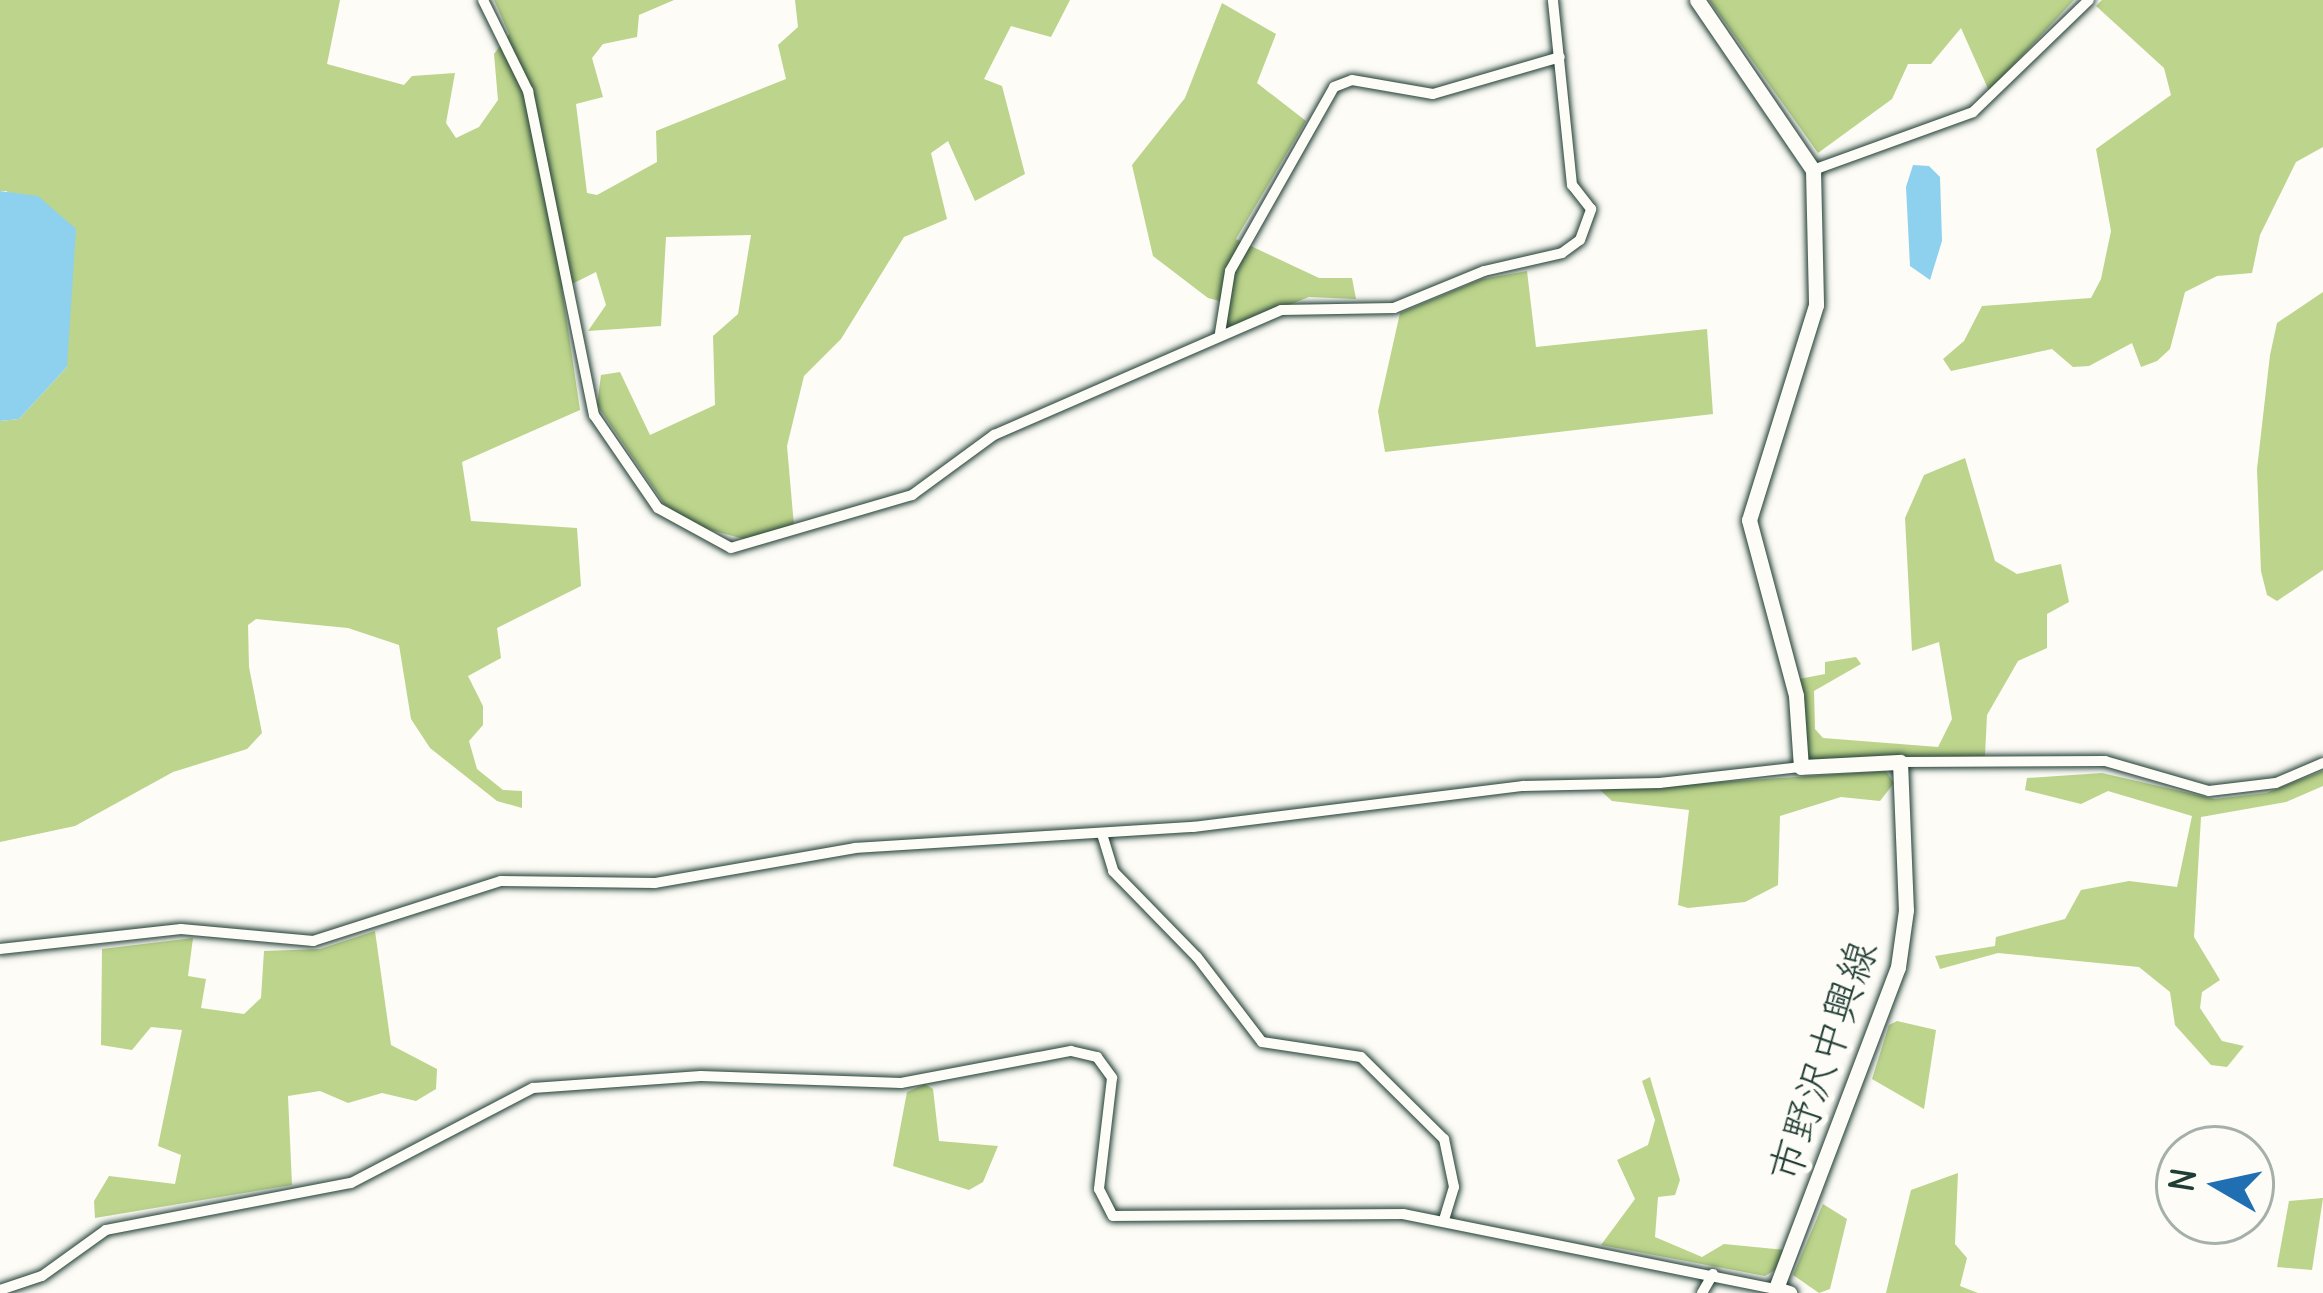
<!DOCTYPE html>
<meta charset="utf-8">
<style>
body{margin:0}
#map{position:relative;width:2323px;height:1293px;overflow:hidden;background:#fdfcf7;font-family:Delius,"Klee One",sans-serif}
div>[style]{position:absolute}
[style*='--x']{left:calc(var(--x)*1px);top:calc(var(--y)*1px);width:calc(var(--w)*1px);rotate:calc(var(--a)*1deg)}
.green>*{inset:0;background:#bcd48b}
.water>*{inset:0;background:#8dd1ef}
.roads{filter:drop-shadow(0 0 3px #1f3d34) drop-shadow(0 0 3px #1f3d34)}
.minor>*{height:10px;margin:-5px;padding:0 5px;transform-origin:5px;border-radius:5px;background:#fdfcf7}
.secondary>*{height:15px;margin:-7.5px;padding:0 7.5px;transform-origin:7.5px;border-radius:7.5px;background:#fdfcf7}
span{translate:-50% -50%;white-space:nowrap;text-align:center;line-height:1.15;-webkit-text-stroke:12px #fdfcf7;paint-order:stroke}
.street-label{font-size:42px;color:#1f3d34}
.north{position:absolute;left:2155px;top:1125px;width:120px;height:120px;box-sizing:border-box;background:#fdfcf7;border:3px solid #a4b0a9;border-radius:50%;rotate:279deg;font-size:33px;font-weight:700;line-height:48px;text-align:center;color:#1f3d34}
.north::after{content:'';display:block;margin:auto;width:42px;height:54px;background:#1f6fb2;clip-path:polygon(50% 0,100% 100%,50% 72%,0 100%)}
</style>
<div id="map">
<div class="green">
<div style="clip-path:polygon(0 0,340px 0,327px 64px,404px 85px,412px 76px,455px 73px,446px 123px,456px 138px,479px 127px,498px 100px,494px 54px,509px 34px,494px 0,674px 0,639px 15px,637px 37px,603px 44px,592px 58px,603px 97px,576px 104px,587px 193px,597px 195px,657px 162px,656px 131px,786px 79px,778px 45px,798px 27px,795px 0,1070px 0,1051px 37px,1011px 26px,984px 79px,1002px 86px,1025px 174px,975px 201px,948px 141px,931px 153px,947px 219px,904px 237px,841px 339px,804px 376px,787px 446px,794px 526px,744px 539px,699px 527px,665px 505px,597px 405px,601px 375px,620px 372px,650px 435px,715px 405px,713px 336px,738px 314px,751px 235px,666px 237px,661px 326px,588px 331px,606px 305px,596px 272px,562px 289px,580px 410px,462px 462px,471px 521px,577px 528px,581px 586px,497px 628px,501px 658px,468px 676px,483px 706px,483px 725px,469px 741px,477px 769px,503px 790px,522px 791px,522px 808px,497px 801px,430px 748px,411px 719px,399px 645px,348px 628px,256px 619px,248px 625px,249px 667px,262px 733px,247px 749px,173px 772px,75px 826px,0 842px,0 421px,19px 419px,67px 367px,7px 191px,0 191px)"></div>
<div style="clip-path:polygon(1709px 0,2074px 0,1989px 91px,1961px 28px,1931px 64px,1908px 64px,1892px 99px,1818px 153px)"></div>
<div style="clip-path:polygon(2102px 0,2323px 0,2323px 147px,2296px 162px,2260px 235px,2252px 273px,2217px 276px,2185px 292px,2170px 349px,2157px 361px,2141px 367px,2132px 343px,2089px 366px,2073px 367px,2052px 349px,1951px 371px,1943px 359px,1964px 341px,1982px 306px,2091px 298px,2101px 279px,2111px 231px,2096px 149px,2171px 95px,2164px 68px,2096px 6px)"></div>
<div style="clip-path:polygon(1222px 3px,1276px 34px,1257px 83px,1306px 121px,1236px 239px,1319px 278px,1352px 278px,1356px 299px,1309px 297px,1234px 327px,1226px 324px,1227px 303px,1208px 298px,1153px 256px,1132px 165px,1185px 98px)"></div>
<div style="clip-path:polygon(1527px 271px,1536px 347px,1707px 329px,1713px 414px,1385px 452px,1378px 411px,1400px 313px,1482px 279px)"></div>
<div style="clip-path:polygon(2323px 292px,2323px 570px,2277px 601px,2267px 595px,2261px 571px,2257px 469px,2270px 355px,2277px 323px)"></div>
<div style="clip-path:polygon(1965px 458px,1995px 561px,2017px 574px,2061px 564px,2069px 602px,2047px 614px,2047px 648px,2018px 661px,1987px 715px,1985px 756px,1807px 764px,1799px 679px,1825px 674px,1825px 662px,1856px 657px,1861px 664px,1814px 691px,1815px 729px,1823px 738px,1938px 747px,1952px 719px,1939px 642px,1912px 651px,1905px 518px,1924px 475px)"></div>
<div style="clip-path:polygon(1886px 771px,1894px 783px,1880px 801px,1841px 797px,1780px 816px,1778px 885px,1745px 902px,1688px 908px,1678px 905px,1689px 810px,1612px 801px,1600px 790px)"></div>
<div style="clip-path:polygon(2323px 771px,2323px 786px,2286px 802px,2201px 817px,2194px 937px,2220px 980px,2202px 992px,2200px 1008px,2222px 1041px,2244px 1046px,2227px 1067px,2211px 1065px,2175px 1025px,2170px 992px,2139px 967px,1998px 953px,1940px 969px,1935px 956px,1995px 946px,1996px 937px,2065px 919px,2081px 890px,2129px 881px,2177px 887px,2192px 816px,2108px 791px,2081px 804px,2025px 790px,2027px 778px,2102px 773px,2215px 799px,2266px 793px)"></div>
<div style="clip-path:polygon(375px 931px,391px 1045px,437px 1069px,436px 1089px,416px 1101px,382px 1093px,348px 1103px,320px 1091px,288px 1096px,292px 1185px,95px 1218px,94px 1201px,109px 1176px,175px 1184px,181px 1155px,158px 1146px,182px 1030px,151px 1027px,132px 1050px,101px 1045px,102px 949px,193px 938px,188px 976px,206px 979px,201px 1008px,244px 1014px,261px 998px,264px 951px,320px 949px)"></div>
<div style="clip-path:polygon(1897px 1021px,1936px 1030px,1924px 1109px,1872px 1079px,1889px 1025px)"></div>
<div style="clip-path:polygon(1650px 1077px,1680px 1180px,1675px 1195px,1658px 1197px,1655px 1237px,1702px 1257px,1724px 1244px,1785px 1250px,1775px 1270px,1765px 1276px,1601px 1245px,1635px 1199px,1617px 1160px,1648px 1145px,1655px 1120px,1642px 1081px)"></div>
<div style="clip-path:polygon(925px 1084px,933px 1089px,939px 1141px,998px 1146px,983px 1182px,969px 1190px,893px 1166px,907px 1092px)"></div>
<div style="clip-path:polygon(1958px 1173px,1955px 1244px,1967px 1258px,1960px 1286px,1978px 1293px,1886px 1293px,1911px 1190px)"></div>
<div style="clip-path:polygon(2323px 1198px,2312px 1270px,2277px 1267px,2289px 1201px)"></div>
<div style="clip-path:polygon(1823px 1204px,1847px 1219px,1830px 1289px,1819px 1293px,1793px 1275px)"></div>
</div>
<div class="water">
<div style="clip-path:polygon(1913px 165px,1929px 166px,1940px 177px,1942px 241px,1930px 280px,1910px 266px,1906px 187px)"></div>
<div style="clip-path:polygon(0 191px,38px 196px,76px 229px,67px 367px,19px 419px,0 421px)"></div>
</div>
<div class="roads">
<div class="minor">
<div style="--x:483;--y:0;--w:102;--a:63.7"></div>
<div style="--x:528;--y:91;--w:331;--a:78.5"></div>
<div style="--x:594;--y:415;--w:113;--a:55.5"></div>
<div style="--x:658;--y:508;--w:83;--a:28.7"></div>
<div style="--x:731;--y:548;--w:189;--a:-16.3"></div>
<div style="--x:912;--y:495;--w:102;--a:-36.2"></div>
<div style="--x:994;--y:435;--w:313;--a:-23.5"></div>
<div style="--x:1281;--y:310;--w:113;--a:-1"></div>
<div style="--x:1394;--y:308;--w:97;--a:-22.3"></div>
<div style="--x:1484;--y:271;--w:80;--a:-13"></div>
<div style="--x:1562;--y:253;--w:22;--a:-36"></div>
<div style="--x:1580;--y:240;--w:33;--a:-70"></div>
<div style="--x:1591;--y:209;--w:31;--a:-128"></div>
<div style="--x:1572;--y:185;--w:186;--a:-95.9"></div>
<div style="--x:1813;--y:170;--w:170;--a:-19.9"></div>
<div style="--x:1973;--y:112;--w:161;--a:-44"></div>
<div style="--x:1220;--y:333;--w:63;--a:-80.8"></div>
<div style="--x:1230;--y:271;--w:211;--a:-60.5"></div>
<div style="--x:1334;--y:87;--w:19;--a:-21"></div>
<div style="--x:1352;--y:80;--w:82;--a:9.8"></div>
<div style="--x:1433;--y:94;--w:132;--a:-16.2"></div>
<div style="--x:1900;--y:762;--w:205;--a:-0.3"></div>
<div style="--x:2105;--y:761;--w:108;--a:16.1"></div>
<div style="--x:2209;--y:791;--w:67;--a:-6.8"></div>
<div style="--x:2276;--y:783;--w:51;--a:-23.1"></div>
<div style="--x:1102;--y:834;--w:39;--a:73"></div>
<div style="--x:1113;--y:871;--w:120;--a:45.7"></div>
<div style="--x:1197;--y:957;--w:107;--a:52.6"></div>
<div style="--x:1262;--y:1042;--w:100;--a:8.6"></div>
<div style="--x:1361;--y:1057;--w:117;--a:44.7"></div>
<div style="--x:1444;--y:1139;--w:49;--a:78.2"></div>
<div style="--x:1454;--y:1187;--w:34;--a:107"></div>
<div style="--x:0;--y:949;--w:182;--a:-6.3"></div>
<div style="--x:181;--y:929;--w:133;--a:5.2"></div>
<div style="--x:313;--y:941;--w:197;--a:-17.7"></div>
<div style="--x:501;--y:881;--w:154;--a:0.7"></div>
<div style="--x:655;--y:883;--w:203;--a:-9.9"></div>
<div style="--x:855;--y:848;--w:339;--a:-3.6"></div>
<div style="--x:1193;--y:827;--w:333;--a:-7.1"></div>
<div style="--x:1523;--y:786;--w:137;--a:-1.3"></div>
<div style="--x:1660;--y:783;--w:142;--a:-6.5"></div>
<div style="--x:0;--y:1290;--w:44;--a:-18.4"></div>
<div style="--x:42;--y:1276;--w:79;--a:-35.7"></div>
<div style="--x:106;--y:1230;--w:249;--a:-10.9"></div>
<div style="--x:351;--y:1183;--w:205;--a:-27.6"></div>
<div style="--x:533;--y:1088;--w:168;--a:-4.1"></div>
<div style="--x:701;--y:1076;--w:200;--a:2"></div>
<div style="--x:901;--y:1083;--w:173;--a:-10.7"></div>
<div style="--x:1071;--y:1051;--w:27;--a:13"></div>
<div style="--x:1097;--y:1057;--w:26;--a:54"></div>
<div style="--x:1112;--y:1078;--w:112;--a:96.7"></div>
<div style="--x:1099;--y:1189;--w:30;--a:63"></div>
<div style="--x:1113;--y:1216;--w:290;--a:-0.4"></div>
<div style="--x:1403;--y:1214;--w:380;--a:11.4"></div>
<div style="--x:1702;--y:1293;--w:22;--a:-60"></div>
</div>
<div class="secondary">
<div style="--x:1697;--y:0;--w:206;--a:55.7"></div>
<div style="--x:1813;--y:170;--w:135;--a:88.7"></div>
<div style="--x:1816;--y:305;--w:225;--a:107.3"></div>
<div style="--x:1749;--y:520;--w:182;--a:75"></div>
<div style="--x:1796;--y:696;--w:71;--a:86"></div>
<div style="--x:1801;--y:767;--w:99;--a:-2.9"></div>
<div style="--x:1900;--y:762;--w:148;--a:87.7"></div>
<div style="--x:1906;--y:910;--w:58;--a:98"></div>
<div style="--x:1898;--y:967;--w:344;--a:110.8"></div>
<div style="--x:1776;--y:1289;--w:14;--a:17"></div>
</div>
</div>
<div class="street-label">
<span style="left:1822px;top:1061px;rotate:-71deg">市野沢中興線</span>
</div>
<div class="north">N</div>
</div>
